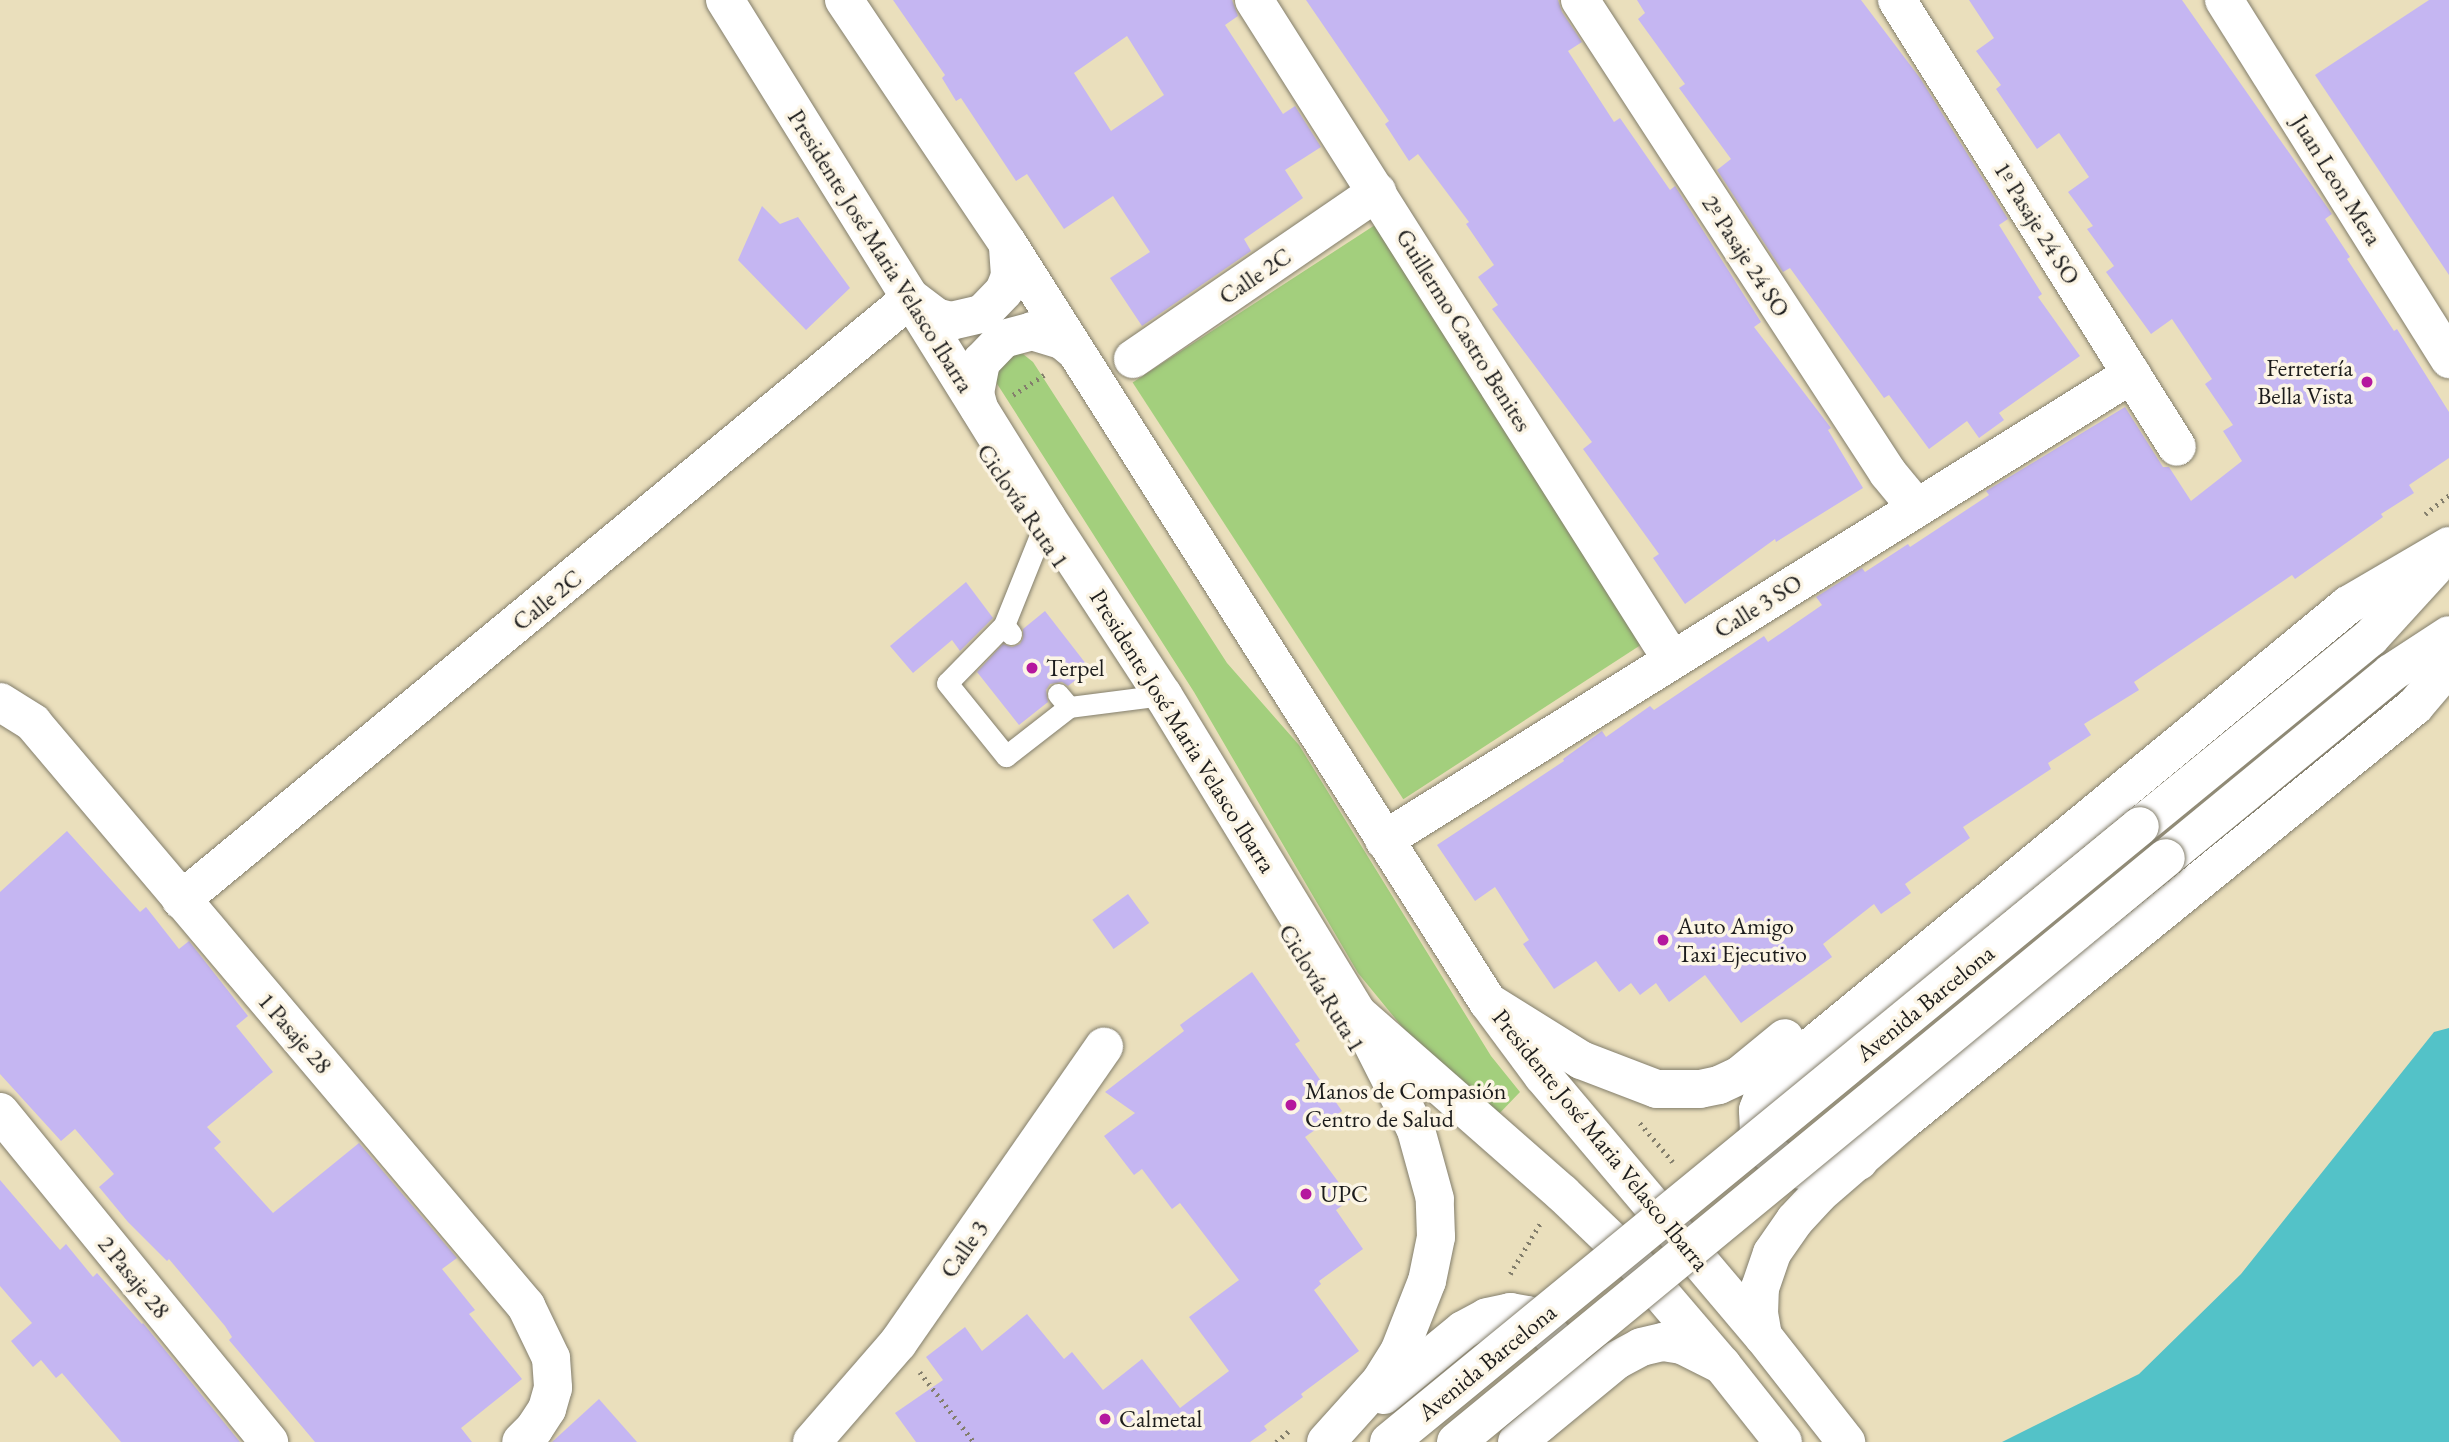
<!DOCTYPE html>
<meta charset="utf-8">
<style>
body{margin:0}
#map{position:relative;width:2449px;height:1442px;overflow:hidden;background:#eadfbc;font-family:"EB Garamond",serif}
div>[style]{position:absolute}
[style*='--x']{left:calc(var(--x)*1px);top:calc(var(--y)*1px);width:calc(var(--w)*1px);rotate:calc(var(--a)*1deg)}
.green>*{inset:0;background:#a3cf7d;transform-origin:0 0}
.water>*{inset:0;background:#53c2c8}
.building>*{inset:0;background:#c5b6f2;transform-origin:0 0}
.path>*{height:4.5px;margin-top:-2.25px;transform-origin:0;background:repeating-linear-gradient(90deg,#837e6c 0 2px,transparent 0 7px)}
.roads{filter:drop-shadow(0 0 2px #837e6c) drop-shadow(0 0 2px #837e6c)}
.lane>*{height:21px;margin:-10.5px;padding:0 10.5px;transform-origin:10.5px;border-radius:10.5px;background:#fff}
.street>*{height:38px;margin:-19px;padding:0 19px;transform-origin:19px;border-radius:19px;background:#fff}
.secondary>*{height:38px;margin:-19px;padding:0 19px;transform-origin:19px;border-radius:19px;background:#fff}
.primary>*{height:38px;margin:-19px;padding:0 19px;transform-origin:19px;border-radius:19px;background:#fff}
.bridges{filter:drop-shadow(0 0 2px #837e6c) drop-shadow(0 0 2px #837e6c)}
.primary-bridge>*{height:38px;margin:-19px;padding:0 19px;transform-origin:19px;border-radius:19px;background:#fff}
.dots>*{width:19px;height:19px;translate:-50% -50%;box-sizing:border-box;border:4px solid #fcf5e5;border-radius:50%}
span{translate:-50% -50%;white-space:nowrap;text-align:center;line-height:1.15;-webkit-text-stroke:7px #fcf5e5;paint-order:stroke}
.street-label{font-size:24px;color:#1c1c1c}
.poi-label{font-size:24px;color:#1c1c1c}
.right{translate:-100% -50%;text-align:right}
.left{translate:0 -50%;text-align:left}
</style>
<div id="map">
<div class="green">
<div style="left:1375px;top:225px;width:497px;height:289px;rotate:57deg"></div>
<div style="clip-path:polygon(1011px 353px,1023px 354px,1033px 362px,1227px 663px,1299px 745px,1491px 1056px,1520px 1092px,1495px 1118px,1426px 1056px,1358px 973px,1194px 692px,994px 379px,994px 369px)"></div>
</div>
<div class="water">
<div style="clip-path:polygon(2449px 1028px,2449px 1442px,2002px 1442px,2139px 1374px,2241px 1274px,2434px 1032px)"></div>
</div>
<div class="building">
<div style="clip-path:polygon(evenodd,893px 0,1232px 0,1238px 16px,1225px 25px,1283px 114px,1295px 106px,1321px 147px,1285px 170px,1303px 198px,1244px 239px,1251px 251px,1142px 326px,1110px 278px,1150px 252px,1113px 196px,1064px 229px,1027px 174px,1016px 181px,961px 98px,956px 101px,942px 78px,945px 75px,893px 0,1127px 36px,1164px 95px,1111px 131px,1074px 73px,1127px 36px)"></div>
<div style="clip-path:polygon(1306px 0,1558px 0,1562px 12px,1582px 42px,1568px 51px,1614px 122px,1620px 118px,1670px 190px,1675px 186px,1761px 322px,1754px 327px,1831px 428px,1828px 430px,1863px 488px,1776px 542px,1775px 539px,1685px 604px,1653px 558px,1659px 554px,1583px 449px,1592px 442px,1492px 309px,1498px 305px,1478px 277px,1494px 265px,1466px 224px,1469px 222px,1418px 154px,1409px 161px,1385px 124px,1389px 121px)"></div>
<div style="clip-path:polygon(1637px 0,1861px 0,1920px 78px,2008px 219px,1999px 225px,2042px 294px,2038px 297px,2080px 356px,1999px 413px,2004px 420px,1979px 438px,1967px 421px,1929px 449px,1889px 395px,1884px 398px,1790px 268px,1783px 272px,1717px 170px,1731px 159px,1679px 88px,1685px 84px,1638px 19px,1645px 13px)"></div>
<div style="clip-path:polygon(1969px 0,2182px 0,2332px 214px,2325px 219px,2350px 257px,2347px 259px,2394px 331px,2397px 329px,2449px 412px,2449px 458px,2409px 485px,2414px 493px,2381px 514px,2383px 517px,2295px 579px,2292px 575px,2134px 682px,2139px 690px,2084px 724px,2091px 735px,2048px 763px,2051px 769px,1963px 827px,1970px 838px,1905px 884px,1911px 893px,1881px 914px,1874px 904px,1823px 944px,1832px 957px,1741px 1023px,1705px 975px,1669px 1002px,1656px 983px,1640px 995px,1631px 983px,1619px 992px,1596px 961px,1554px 989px,1523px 944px,1529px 940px,1495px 887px,1475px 901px,1437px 845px,1564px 761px,1563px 759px,1602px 731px,1606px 737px,1650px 706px,1654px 710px,1764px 636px,1768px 642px,1822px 605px,1816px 597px,1862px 568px,1865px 572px,1908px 544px,1910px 547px,1989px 495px,1986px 491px,2125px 407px,2163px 467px,2169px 467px,2191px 501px,2242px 461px,2223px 431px,2233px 425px,2205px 384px,2212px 379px,2172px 319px,2151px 334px,2106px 272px,2114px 266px,2087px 229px,2093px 226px,2068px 192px,2089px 177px,2059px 133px,2037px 149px,1996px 89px,2001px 85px,1976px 51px,1994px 38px)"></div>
<div style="clip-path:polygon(2429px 0,2449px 0,2449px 275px,2315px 75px)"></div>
<div style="clip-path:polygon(762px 206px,780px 224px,798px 217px,850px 288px,806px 330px,738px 260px)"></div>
<div style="clip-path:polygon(966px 582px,993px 618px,960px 651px,952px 640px,913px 673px,890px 646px)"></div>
<div style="clip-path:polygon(1045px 611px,1090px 669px,1068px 686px,1062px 682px,1050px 684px,1046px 690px,1048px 702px,1019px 725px,977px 672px,1003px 644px,1012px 647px,1020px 644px,1023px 638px,1023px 629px)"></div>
<div style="clip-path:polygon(67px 831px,140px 912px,146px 907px,179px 949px,189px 941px,248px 1016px,236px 1026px,273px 1072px,207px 1127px,221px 1142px,214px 1148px,273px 1213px,359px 1143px,457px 1258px,442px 1269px,475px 1310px,469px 1314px,522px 1379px,461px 1428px,472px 1442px,315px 1442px,229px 1340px,232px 1337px,225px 1326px,169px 1259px,167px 1261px,128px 1222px,99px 1187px,114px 1174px,75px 1129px,61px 1141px,0 1074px,0 892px)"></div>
<div style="left:1128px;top:894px;width:36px;height:44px;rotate:54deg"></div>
<div style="clip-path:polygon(1252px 972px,1300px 1041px,1295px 1044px,1342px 1111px,1305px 1137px,1351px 1199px,1336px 1210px,1363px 1249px,1319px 1281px,1321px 1284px,1314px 1290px,1359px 1351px,1301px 1394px,1303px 1397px,1264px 1426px,1267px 1430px,1250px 1442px,916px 1442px,895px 1413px,943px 1380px,926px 1357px,965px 1327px,982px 1351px,1027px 1314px,1064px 1359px,1072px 1352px,1103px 1390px,1142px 1359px,1180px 1408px,1229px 1371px,1189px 1317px,1239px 1280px,1180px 1203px,1172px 1209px,1142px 1169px,1134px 1175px,1104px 1136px,1135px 1113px,1105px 1092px,1184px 1031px,1180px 1025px)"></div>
<div style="clip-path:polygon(0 1180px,60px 1250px,66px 1244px,93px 1277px,97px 1273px,142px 1324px,143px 1323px,240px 1442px,121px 1442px,62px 1373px,56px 1378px,41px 1360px,33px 1367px,11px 1341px,32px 1323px,0 1286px)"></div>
<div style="clip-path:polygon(599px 1399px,637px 1442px,552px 1442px)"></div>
</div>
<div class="path">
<div style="--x:1013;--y:395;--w:37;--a:-33"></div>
<div style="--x:2425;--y:514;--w:31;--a:-38"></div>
<div style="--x:1640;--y:1123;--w:51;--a:49.8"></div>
<div style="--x:1510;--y:1274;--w:61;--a:-59.2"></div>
<div style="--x:920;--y:1372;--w:88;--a:52.4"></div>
<div style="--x:1276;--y:1442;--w:20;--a:-41"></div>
</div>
<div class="roads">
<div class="lane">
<div style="--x:1004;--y:625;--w:81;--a:134.5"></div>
<div style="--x:947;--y:683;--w:94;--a:51.1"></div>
<div style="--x:1006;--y:756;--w:80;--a:-37.9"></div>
<div style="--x:1011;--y:634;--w:11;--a:-128"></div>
<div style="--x:1004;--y:625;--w:115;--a:-68.1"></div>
<div style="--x:1058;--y:694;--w:17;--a:50"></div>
<div style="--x:1069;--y:707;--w:95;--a:-7.3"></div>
</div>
<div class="street">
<div style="--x:1254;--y:0;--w:781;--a:57.65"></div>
<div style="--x:1580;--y:0;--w:564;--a:56.93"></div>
<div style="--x:1888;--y:473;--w:45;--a:50.4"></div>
<div style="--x:1897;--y:0;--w:527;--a:57.94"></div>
<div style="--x:2224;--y:0;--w:424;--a:57.9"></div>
<div style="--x:1133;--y:359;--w:296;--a:-34.4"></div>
<div style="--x:0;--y:702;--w:39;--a:32"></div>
<div style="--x:33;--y:723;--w:764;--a:49.78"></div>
<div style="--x:526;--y:1306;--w:58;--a:64.3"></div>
<div style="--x:551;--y:1358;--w:30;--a:86"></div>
<div style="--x:553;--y:1388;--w:22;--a:106"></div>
<div style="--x:547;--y:1409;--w:24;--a:123"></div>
<div style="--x:534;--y:1429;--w:18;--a:135"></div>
<div style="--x:1384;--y:840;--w:881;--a:-31.92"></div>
<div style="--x:181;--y:900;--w:946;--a:-39.51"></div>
<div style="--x:0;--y:1112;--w:426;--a:50.8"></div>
<div style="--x:812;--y:1442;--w:131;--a:-49"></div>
<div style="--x:898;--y:1343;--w:361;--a:-55.2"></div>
</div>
<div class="secondary">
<div style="--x:725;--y:0;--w:610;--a:58.13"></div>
<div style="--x:1047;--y:518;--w:212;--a:56.8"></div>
<div style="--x:1163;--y:695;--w:373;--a:58.6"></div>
<div style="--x:1357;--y:1013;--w:273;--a:41.3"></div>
<div style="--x:1562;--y:1193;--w:100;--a:43.8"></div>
<div style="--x:1634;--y:1262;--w:135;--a:49.5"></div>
<div style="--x:1722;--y:1365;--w:98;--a:51.6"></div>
<div style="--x:844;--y:0;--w:294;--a:56.1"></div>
<div style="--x:1008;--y:244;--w:897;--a:57.66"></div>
<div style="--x:1488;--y:1002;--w:92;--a:53.4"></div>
<div style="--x:1543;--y:1076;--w:341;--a:49.8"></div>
<div style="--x:1763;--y:1336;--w:135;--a:51.9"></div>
<div style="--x:911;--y:298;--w:31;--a:37"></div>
<div style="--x:936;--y:317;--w:16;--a:15"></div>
<div style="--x:951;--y:321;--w:32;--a:-13"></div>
<div style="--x:982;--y:314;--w:32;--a:-46"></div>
<div style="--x:1004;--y:291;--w:16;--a:-68"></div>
<div style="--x:1010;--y:276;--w:32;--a:-94"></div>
<div style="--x:979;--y:408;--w:16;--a:-105"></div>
<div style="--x:975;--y:393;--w:32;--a:-79"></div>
<div style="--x:981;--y:362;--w:32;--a:-46"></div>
<div style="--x:1003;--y:339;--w:30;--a:-15"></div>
<div style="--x:1032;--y:331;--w:31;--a:17"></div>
<div style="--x:1062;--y:340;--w:16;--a:40"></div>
</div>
<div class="primary">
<div style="--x:2140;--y:826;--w:298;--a:-39.3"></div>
<div style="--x:2371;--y:637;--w:93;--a:-47.6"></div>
<div style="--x:2166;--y:858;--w:291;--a:-39.4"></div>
<div style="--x:2391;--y:673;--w:69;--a:-33.2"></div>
<div style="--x:1488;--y:1002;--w:110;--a:31.9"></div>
<div style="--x:1581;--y:1060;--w:81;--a:20.9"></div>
<div style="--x:1657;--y:1089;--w:43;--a:0"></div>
<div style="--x:1700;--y:1089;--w:19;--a:-12"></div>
<div style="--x:1719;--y:1085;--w:23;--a:-25"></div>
<div style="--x:1740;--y:1075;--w:58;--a:-39.4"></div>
<div style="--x:1859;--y:1161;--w:46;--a:166.3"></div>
<div style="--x:1814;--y:1172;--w:25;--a:-171"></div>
<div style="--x:1789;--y:1168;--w:24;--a:-142"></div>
<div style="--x:1770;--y:1153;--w:25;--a:-117"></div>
<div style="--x:1759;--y:1131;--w:21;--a:-93"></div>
<div style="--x:1758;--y:1110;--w:23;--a:-70"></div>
<div style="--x:1766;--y:1088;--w:25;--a:-47"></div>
<div style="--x:1783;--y:1070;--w:732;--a:-39.45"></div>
<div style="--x:2348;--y:605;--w:117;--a:-30.3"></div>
<div style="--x:1763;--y:1336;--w:22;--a:-100"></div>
<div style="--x:1759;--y:1314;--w:26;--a:-88"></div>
<div style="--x:1760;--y:1288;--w:37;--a:-71"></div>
<div style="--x:1772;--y:1253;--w:40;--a:-55.1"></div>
<div style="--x:1795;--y:1220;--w:35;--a:-47"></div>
<div style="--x:1819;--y:1194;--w:108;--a:-40.9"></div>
<div style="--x:1901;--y:1123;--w:662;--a:-39.05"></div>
<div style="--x:2415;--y:706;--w:52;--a:-49.6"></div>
<div style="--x:1384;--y:1395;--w:102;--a:-39.4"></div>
<div style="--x:1463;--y:1330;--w:27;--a:-28"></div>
<div style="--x:1487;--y:1317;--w:24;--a:-12"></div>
<div style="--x:1510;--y:1312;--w:17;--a:10"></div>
<div style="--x:1527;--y:1315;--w:25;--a:37"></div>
<div style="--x:1547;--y:1330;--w:19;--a:51"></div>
<div style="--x:1559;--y:1345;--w:23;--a:67"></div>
<div style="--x:1568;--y:1366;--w:35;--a:106"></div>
<div style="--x:1558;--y:1400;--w:29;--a:128"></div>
<div style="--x:1326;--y:1442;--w:81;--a:-48"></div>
<div style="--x:1380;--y:1382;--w:36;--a:-58"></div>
<div style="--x:1399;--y:1352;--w:76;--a:-68.5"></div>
<div style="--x:1427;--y:1281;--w:45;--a:-78.4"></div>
<div style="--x:1436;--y:1237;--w:38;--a:-92"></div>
<div style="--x:1435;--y:1199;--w:72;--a:-105.4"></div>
<div style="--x:1416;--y:1130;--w:131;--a:-116.8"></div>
<div style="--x:1517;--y:1442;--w:129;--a:-39.4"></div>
<div style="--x:1617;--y:1360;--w:27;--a:-28"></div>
<div style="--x:1641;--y:1347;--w:23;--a:-13"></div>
<div style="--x:1663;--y:1342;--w:19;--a:9"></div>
<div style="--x:1682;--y:1345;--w:45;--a:26.6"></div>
</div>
</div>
<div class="bridges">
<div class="primary-bridge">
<div style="--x:1389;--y:1442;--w:971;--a:-39.36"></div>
<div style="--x:1456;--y:1442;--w:919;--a:-39.44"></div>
</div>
</div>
<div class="dots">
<div style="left:2367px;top:382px;background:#b5179e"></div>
<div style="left:1032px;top:668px;background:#b5179e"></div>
<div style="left:1663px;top:940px;background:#b5179e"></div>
<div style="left:1291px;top:1105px;background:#b5179e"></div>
<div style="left:1306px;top:1194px;background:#b5179e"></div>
<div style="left:1105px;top:1419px;background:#b5179e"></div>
</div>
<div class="street-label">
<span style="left:2337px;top:180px;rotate:58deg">Juan Leon Mera</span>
<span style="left:2037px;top:223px;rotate:58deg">1º Pasaje 24 SO</span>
<span style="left:881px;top:251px;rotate:58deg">Presidente José Maria Velasco Ibarra</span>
<span style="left:1746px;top:256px;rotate:57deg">2º Pasaje 24 SO</span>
<span style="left:1255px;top:276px;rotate:-34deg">Calle 2C</span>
<span style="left:1464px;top:330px;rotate:58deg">Guillermo Castro Benites</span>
<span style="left:1023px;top:506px;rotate:56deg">Ciclovía Ruta 1</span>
<span style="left:547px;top:600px;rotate:-39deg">Calle 2C</span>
<span style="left:1758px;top:606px;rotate:-32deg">Calle 3 SO</span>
<span style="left:1183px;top:731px;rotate:58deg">Presidente José Maria Velasco Ibarra</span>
<span style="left:1322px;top:988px;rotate:59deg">Ciclovía Ruta 1</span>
<span style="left:1925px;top:1003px;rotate:-39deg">Avenida Barcelona</span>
<span style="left:295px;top:1033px;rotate:49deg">1 Pasaje 28</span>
<span style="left:1601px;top:1140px;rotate:51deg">Presidente José Maria Velasco Ibarra</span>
<span style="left:964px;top:1249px;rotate:-55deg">Calle 3</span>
<span style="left:134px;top:1277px;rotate:51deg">2 Pasaje 28</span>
<span style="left:1487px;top:1362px;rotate:-39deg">Avenida Barcelona</span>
</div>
<div class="poi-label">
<span class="right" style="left:2353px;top:382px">Ferretería<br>Bella Vista</span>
<span class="left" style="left:1046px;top:668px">Terpel</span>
<span class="left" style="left:1677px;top:940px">Auto Amigo<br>Taxi Ejecutivo</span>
<span class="left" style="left:1305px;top:1105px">Manos de Compasión<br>Centro de Salud</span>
<span class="left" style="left:1320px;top:1194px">UPC</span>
<span class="left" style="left:1119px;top:1419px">Calmetal</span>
</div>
</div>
